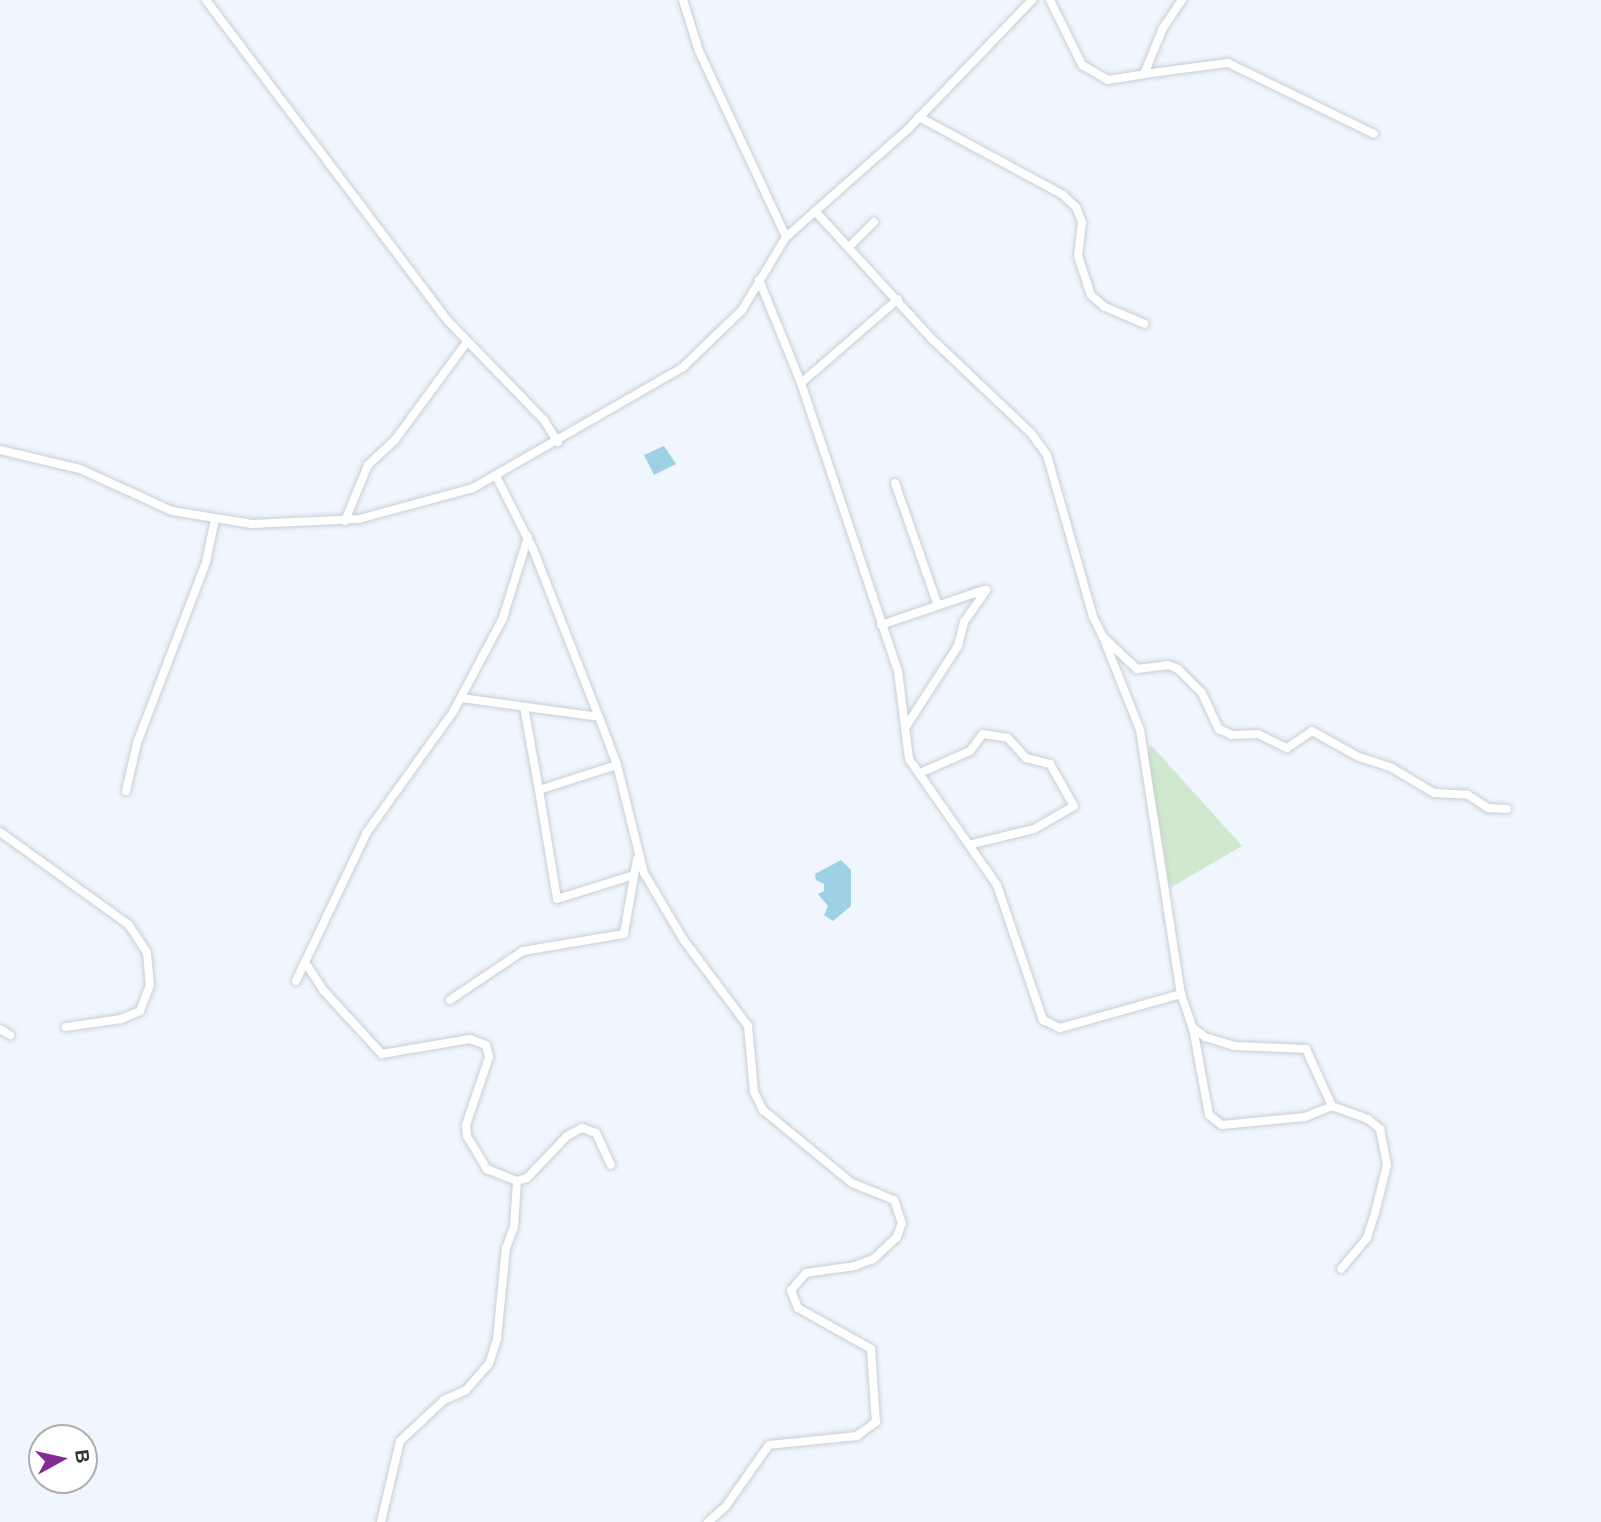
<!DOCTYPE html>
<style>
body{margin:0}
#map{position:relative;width:1601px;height:1522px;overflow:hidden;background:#eff6fd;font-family:Arial,sans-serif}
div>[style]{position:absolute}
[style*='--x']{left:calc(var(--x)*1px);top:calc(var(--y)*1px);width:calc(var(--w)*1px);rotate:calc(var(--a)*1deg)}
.green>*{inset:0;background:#d0e8cd}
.water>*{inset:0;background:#9ed1e3}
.roads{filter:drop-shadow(0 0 2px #c6ced7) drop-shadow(0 0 2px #c6ced7)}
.minor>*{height:8px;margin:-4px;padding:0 4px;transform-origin:4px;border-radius:4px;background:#fff}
span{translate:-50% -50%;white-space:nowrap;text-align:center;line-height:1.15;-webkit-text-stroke:7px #fff;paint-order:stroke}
.north{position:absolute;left:28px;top:1424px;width:70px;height:70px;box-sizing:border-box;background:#fff;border:2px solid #adaeaf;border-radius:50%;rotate:82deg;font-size:19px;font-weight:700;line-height:28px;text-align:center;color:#313437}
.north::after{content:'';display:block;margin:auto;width:24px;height:32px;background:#862a96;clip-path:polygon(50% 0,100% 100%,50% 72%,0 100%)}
</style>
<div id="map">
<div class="green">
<div style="clip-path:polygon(1151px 745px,1242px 846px,1170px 888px,1147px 753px)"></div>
</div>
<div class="water">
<div style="clip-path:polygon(664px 446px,676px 464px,654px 475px,644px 455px)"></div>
<div style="clip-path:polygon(841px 860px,851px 870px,851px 906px,833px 921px,824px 915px,828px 906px,818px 894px,824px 891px,824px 884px,816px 880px,815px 874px)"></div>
</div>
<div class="roads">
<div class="minor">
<div style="--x:206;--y:0;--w:402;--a:53"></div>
<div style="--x:448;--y:321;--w:138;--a:45.9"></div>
<div style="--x:544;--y:420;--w:26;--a:58"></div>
<div style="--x:683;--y:0;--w:53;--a:72.6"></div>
<div style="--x:699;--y:51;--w:205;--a:64.9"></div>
<div style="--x:1050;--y:0;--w:72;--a:63.8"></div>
<div style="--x:1082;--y:65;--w:30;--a:30"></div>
<div style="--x:1108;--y:80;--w:36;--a:-9"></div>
<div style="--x:1144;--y:74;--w:50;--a:-67.6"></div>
<div style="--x:1163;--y:28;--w:34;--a:-56"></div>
<div style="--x:1144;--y:74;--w:85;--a:-7.5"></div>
<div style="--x:1228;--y:63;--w:162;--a:25.9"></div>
<div style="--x:919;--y:117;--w:164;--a:28.4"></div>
<div style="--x:1063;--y:195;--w:18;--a:43"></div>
<div style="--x:1076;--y:207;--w:17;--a:69"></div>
<div style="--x:1082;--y:223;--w:33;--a:97"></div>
<div style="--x:1078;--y:256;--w:41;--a:71.6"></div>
<div style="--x:1091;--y:295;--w:18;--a:41"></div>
<div style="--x:1105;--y:307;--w:43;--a:23"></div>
<div style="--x:815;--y:211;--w:173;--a:47.6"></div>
<div style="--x:932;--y:339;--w:137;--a:43.5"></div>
<div style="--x:1031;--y:433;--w:27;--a:54"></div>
<div style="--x:1047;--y:455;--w:168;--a:74.1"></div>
<div style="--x:1093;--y:617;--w:22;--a:63"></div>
<div style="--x:1103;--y:637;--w:47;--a:43.3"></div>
<div style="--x:1137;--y:669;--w:31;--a:-7"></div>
<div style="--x:1168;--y:665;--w:11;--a:22"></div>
<div style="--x:1178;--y:669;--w:34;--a:45"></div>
<div style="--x:1202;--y:693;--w:40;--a:65"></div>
<div style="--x:1219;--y:729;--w:14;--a:25"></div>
<div style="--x:1232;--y:735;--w:26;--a:-2"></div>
<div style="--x:1258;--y:734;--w:32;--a:26"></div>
<div style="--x:1287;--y:748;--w:30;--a:-34"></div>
<div style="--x:1312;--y:731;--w:54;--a:29"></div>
<div style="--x:1359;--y:757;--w:35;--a:18"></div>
<div style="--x:1392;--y:768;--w:49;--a:30.8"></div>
<div style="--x:1434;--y:793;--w:34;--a:3"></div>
<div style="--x:1468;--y:795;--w:24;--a:33"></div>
<div style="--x:1488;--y:808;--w:19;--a:3"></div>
<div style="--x:850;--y:246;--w:34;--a:-45"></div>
<div style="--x:759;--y:280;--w:111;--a:67.8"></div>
<div style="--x:801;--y:383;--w:304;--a:71.4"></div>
<div style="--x:898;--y:671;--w:89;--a:82.9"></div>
<div style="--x:909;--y:759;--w:154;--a:55.1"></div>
<div style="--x:997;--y:885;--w:143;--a:71.2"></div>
<div style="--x:1043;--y:1020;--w:19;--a:25"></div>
<div style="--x:1060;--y:1028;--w:126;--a:-15.7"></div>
<div style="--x:801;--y:383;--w:128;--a:-40.9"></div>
<div style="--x:0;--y:450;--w:82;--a:13.4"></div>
<div style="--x:80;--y:469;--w:101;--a:24.5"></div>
<div style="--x:172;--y:511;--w:81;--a:9.2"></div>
<div style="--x:252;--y:524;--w:107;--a:-2.7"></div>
<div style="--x:359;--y:519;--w:118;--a:-15.2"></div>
<div style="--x:473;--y:488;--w:241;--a:-29.9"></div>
<div style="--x:682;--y:368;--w:83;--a:-44"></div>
<div style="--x:742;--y:310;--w:85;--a:-58.9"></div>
<div style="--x:786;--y:237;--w:164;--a:-41.5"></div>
<div style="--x:909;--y:128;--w:178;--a:-46.1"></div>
<div style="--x:496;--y:476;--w:82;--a:63.1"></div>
<div style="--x:533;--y:549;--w:180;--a:68.6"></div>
<div style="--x:599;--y:717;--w:51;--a:69.4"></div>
<div style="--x:617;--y:765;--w:111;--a:76"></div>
<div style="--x:644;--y:873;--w:77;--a:59.4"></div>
<div style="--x:683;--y:939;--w:109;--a:53.2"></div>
<div style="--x:748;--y:1026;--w:66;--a:84.8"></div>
<div style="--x:754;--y:1092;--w:20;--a:63"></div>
<div style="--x:763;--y:1110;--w:115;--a:39.4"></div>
<div style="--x:852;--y:1183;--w:45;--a:22"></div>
<div style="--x:894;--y:1200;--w:24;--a:71"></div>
<div style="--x:902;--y:1223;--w:15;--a:110"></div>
<div style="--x:897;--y:1237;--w:33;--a:137"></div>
<div style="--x:873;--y:1259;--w:19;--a:159"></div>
<div style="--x:855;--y:1266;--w:49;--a:171.9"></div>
<div style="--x:806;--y:1273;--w:23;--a:131"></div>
<div style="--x:791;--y:1290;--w:19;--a:69"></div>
<div style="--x:798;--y:1308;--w:84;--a:29.3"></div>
<div style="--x:871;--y:1349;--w:73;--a:86.1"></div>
<div style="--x:876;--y:1422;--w:24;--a:144"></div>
<div style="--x:857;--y:1436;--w:88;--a:174.2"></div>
<div style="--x:769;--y:1445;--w:75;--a:125.2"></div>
<div style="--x:726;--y:1506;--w:24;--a:138"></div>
<div style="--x:895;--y:483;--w:130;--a:70.7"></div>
<div style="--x:345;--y:521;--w:61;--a:-67.7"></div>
<div style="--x:368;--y:465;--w:37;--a:-43"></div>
<div style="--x:395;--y:440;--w:122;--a:-53.7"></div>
<div style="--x:528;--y:537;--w:85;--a:107.2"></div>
<div style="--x:503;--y:618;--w:106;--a:118"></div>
<div style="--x:453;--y:712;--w:148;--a:125.6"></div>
<div style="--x:367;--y:832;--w:144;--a:115.5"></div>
<div style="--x:305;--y:962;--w:35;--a:57"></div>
<div style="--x:324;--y:991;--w:86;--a:47.4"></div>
<div style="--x:382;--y:1054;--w:89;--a:-9.7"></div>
<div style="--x:470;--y:1039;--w:17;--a:21"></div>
<div style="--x:486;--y:1045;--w:12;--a:76"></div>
<div style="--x:489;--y:1057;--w:72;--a:108.7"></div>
<div style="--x:466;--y:1125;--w:11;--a:85"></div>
<div style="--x:467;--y:1136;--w:39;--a:59"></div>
<div style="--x:487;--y:1169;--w:32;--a:22"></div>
<div style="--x:517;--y:1181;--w:10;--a:-17"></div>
<div style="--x:527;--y:1178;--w:58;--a:-46.4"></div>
<div style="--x:567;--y:1136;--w:17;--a:-28"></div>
<div style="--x:582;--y:1128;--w:15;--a:20"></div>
<div style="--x:596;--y:1133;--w:35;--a:65"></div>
<div style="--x:881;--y:625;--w:109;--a:-18.8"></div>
<div style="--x:1105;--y:642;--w:95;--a:68.3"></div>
<div style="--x:1140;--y:730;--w:267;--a:81.2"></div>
<div style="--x:1181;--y:994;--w:36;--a:71"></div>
<div style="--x:1193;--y:1028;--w:15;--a:37"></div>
<div style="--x:1205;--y:1037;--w:31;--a:17"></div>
<div style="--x:1235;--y:1046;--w:71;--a:2.4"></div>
<div style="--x:1306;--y:1049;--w:63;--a:65.5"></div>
<div style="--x:1332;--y:1106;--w:38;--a:20"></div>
<div style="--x:1368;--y:1119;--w:16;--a:40"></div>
<div style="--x:1380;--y:1129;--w:37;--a:79"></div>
<div style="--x:1387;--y:1165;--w:49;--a:104"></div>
<div style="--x:1375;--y:1213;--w:26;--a:108"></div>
<div style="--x:1367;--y:1238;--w:40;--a:130"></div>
<div style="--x:461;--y:698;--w:139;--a:7.8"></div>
<div style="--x:524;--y:707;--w:84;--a:79.8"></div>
<div style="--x:539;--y:790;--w:82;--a:-17.8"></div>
<div style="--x:907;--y:725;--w:94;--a:-57.2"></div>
<div style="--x:958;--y:646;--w:25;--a:-76"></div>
<div style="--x:964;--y:622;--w:39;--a:-55"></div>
<div style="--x:920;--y:773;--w:55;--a:-23.7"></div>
<div style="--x:970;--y:751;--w:21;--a:-53"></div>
<div style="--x:983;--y:734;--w:25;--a:9"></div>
<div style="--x:1008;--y:738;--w:27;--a:48"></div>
<div style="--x:1026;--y:758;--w:25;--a:14"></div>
<div style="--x:1050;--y:764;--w:48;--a:60.3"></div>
<div style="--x:1074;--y:806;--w:46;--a:150.1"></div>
<div style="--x:1034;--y:829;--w:64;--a:166.4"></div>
<div style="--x:539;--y:790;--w:110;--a:80.6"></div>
<div style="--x:557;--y:899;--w:81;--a:-17.3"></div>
<div style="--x:126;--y:791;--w:49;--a:-77.1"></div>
<div style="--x:137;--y:743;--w:194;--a:-69.1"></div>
<div style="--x:206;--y:562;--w:44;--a:-78.2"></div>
<div style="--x:0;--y:832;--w:159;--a:35.8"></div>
<div style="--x:129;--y:925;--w:33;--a:57"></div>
<div style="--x:147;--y:953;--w:32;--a:85"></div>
<div style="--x:150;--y:985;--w:28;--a:111"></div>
<div style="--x:140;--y:1011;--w:21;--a:157"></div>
<div style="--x:121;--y:1019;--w:56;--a:171.7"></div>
<div style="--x:296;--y:981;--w:21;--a:-65"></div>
<div style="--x:450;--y:1000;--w:88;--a:-33.9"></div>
<div style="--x:523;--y:951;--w:102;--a:-9.6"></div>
<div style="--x:624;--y:934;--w:76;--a:-80.2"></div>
<div style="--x:1193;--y:1028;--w:88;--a:79.6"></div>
<div style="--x:1209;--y:1115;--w:16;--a:38"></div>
<div style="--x:1222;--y:1125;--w:83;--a:-5.5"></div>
<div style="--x:1305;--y:1117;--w:29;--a:-22"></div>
<div style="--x:0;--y:1029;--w:12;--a:31"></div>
<div style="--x:381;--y:1522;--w:83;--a:-76.8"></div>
<div style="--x:400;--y:1441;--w:60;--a:-43"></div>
<div style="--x:444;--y:1400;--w:24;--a:-24"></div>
<div style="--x:466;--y:1390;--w:35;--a:-49"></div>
<div style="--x:489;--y:1364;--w:26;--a:-72"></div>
<div style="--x:497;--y:1339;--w:91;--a:-84.4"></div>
<div style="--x:506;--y:1248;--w:22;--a:-69"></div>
<div style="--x:514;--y:1227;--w:46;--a:-86.3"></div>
</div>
</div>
<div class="north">B</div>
</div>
